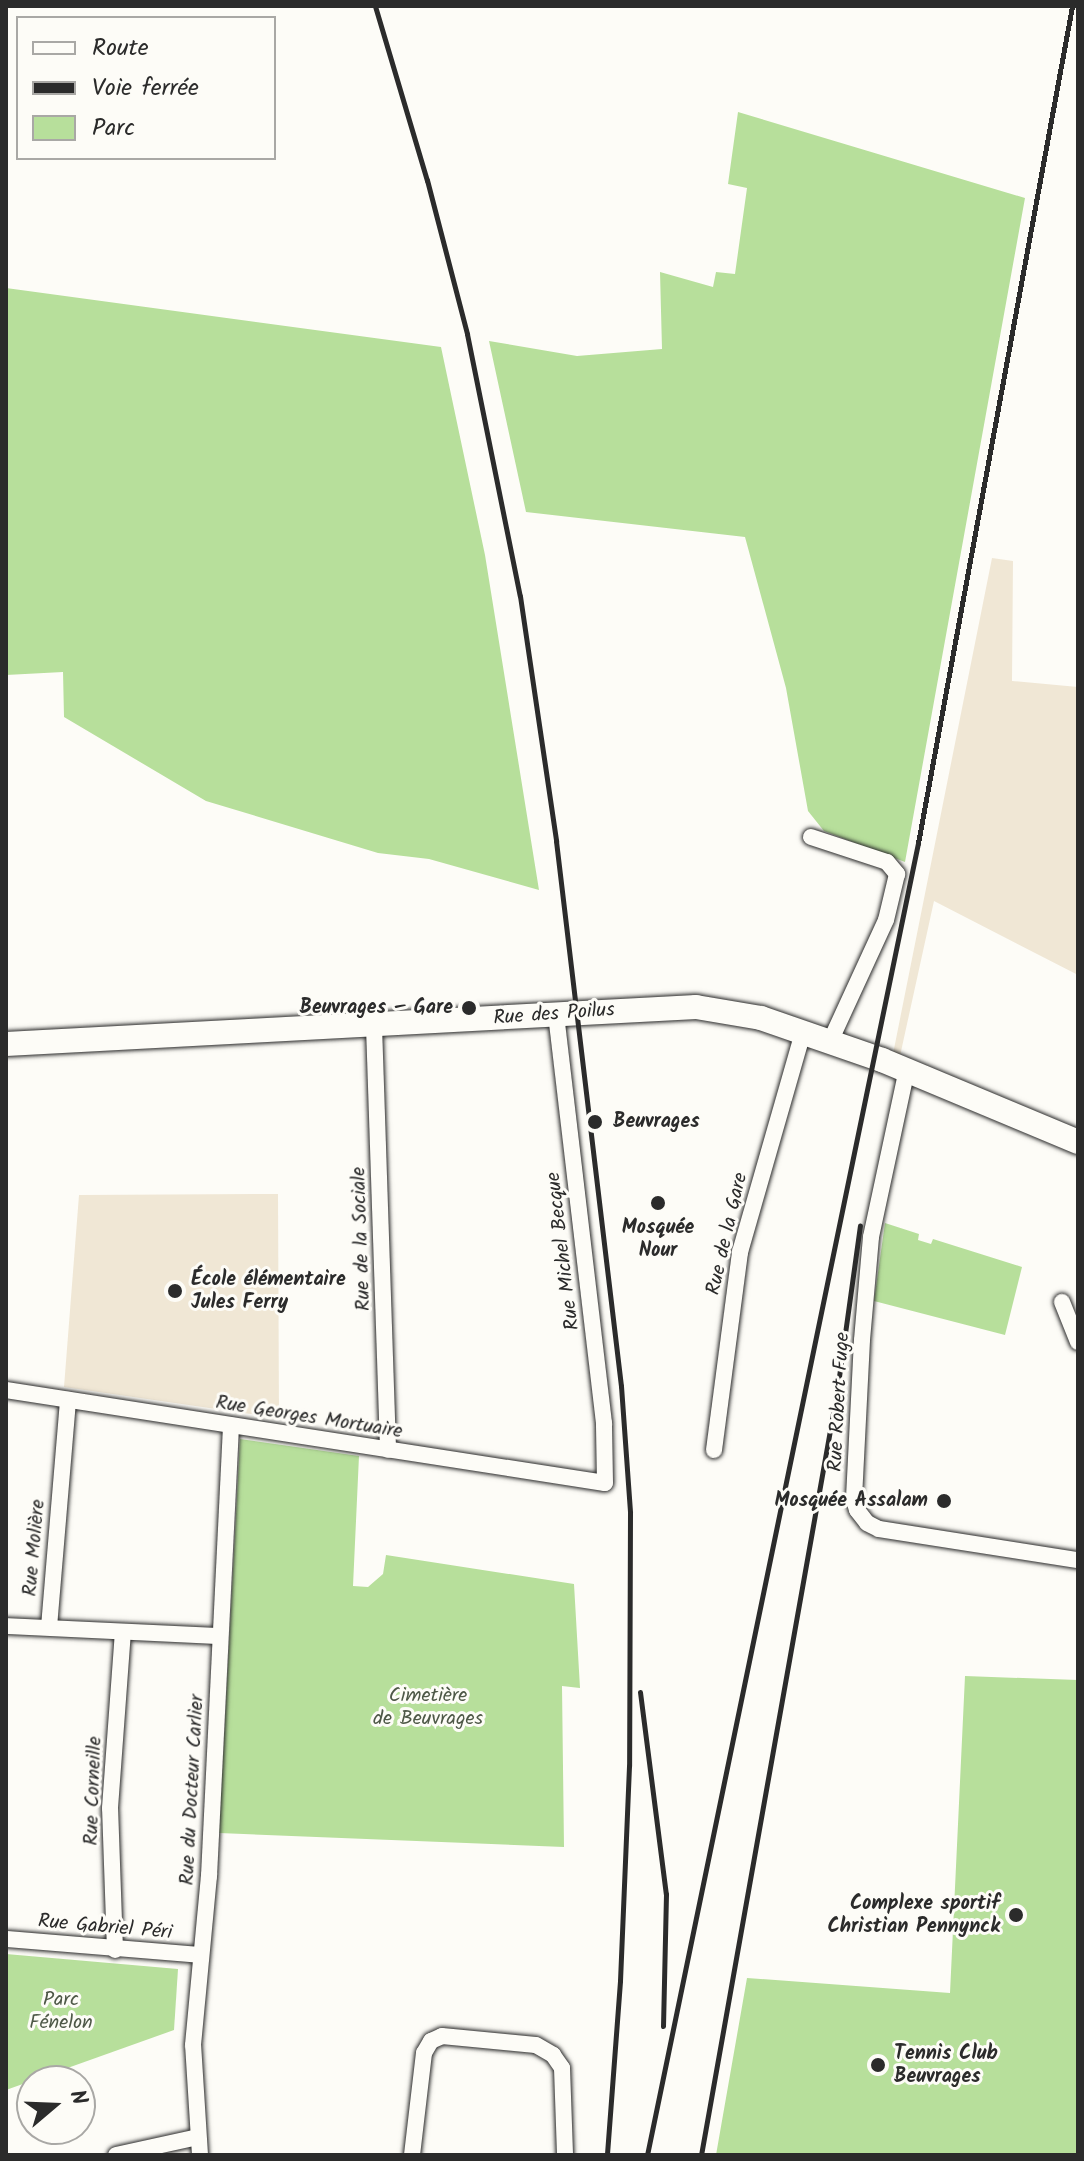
<!DOCTYPE html>
<meta charset="utf-8">
<style>
body{margin:0}
#map{position:relative;width:1084px;height:2161px;overflow:hidden;background:#fdfcf7;font-family:Kalam,sans-serif}
div>[style]{position:absolute}
[style*='--x']{left:calc(var(--x)*1px);top:calc(var(--y)*1px);width:calc(var(--w)*1px);rotate:calc(var(--a)*1deg)}
.built>*{inset:0;background:#f0e7d5}
.green>*{inset:0;background:#b7df9b}
.roads{filter:drop-shadow(0 0 2px #2b2b2b) drop-shadow(0 0 2px #2b2b2b)}
.street>*{height:16px;margin:-8px;padding:0 8px;transform-origin:8px;border-radius:8px;background:#fdfcf7}
.secondary>*{height:24px;margin:-12px;padding:0 12px;transform-origin:12px;border-radius:12px;background:#fdfcf7}
.rail>*{height:5px;margin:-2.5px;padding:0 2.5px;transform-origin:2.5px;border-radius:2.5px;background:#2b2b2b}
.dots>*{width:22px;height:22px;translate:-50% -50%;box-sizing:border-box;border:4px solid #fdfcf7;border-radius:50%}
span{translate:-50% -50%;white-space:nowrap;text-align:center;line-height:1.15;-webkit-text-stroke:6px #fdfcf7;paint-order:stroke}
.poi-label{font-size:20px;color:#2b2b2b;font-weight:700}
.right{translate:-100% -50%;text-align:right}
.left{translate:0 -50%;text-align:left}
.street-label{font-size:20px;color:#2b2b2b}
.park-label{font-size:20px;color:#4e5847}
.frame{position:absolute;inset:0;border:8px solid #2b2b2b;pointer-events:none}
.legend{position:absolute;left:16px;top:16px;width:260px;height:144px;box-sizing:border-box;background:#fdfcf7;border:2px solid #a9a8a5;margin:0;padding:10px 14px;list-style:none;font-size:24px;color:#2b2b2b}
.legend li{display:flex;align-items:center;gap:16px;height:40px}
.legend b{width:40px;border:2px solid #a9a8a5}
.north{position:absolute;left:16px;top:2065px;width:80px;height:80px;box-sizing:border-box;background:#fdfcf7;border:2px solid #a9a8a5;border-radius:50%;rotate:71deg;font-size:22px;font-weight:700;line-height:32px;text-align:center;color:#2b2b2b}
.north::after{content:'';display:block;margin:auto;width:28px;height:36px;background:#2b2b2b;clip-path:polygon(50% 0,100% 100%,50% 72%,0 100%)}
</style>
<div id="map">
<div class="built">
<div style="clip-path:polygon(992px 558px,1013px 561px,1012px 681px,1078px 687px,1078px 975px,934px 901px,900px 1056px,893px 1054px)"></div>
<div style="clip-path:polygon(278px 1194px,279px 1418px,64px 1387px,79px 1195px)"></div>
</div>
<div class="green">
<div style="clip-path:polygon(738px 112px,1025px 198px,905px 862px,824px 831px,808px 811px,786px 688px,745px 537px,526px 512px,489px 341px,577px 356px,662px 349px,660px 272px,713px 287px,716px 272px,735px 274px,747px 188px,728px 184px)"></div>
<div style="clip-path:polygon(6px 288px,441px 347px,485px 555px,539px 890px,429px 859px,378px 853px,206px 801px,64px 717px,63px 672px,6px 675px)"></div>
<div style="clip-path:polygon(885px 1223px,919px 1234px,918px 1240px,931px 1244px,933px 1239px,1022px 1267px,1005px 1335px,874px 1301px)"></div>
<div style="clip-path:polygon(240px 1439px,359px 1456px,353px 1586px,368px 1587px,383px 1574px,386px 1555px,574px 1584px,580px 1688px,562px 1686px,564px 1847px,219px 1833px)"></div>
<div style="clip-path:polygon(965px 1676px,1078px 1680px,1078px 2155px,716px 2155px,747px 1978px,950px 1993px)"></div>
<div style="clip-path:polygon(6px 1954px,178px 1969px,174px 2030px,6px 2090px)"></div>
</div>
<div class="roads">
<div class="street">
<div style="--x:811;--y:837;--w:80;--a:18.2"></div>
<div style="--x:887;--y:862;--w:16;--a:50"></div>
<div style="--x:897;--y:874;--w:47;--a:103.4"></div>
<div style="--x:886;--y:920;--w:134;--a:114.7"></div>
<div style="--x:374;--y:1026;--w:424;--a:88.1"></div>
<div style="--x:907;--y:1069;--w:172;--a:102.1"></div>
<div style="--x:871;--y:1237;--w:103;--a:95"></div>
<div style="--x:862;--y:1340;--w:160;--a:92.9"></div>
<div style="--x:854;--y:1500;--w:10;--a:73"></div>
<div style="--x:857;--y:1510;--w:16;--a:52"></div>
<div style="--x:867;--y:1523;--w:13;--a:27"></div>
<div style="--x:879;--y:1529;--w:201;--a:8.9"></div>
<div style="--x:1062;--y:1302;--w:43;--a:68.2"></div>
<div style="--x:6;--y:1390;--w:606;--a:8.83"></div>
<div style="--x:605;--y:1483;--w:60;--a:-91"></div>
<div style="--x:604;--y:1423;--w:411;--a:-96.7"></div>
<div style="--x:714;--y:1450;--w:200;--a:-82.5"></div>
<div style="--x:740;--y:1252;--w:229;--a:-74"></div>
<div style="--x:6;--y:1626;--w:214;--a:2.7"></div>
<div style="--x:49;--y:1627;--w:228;--a:-85.2"></div>
<div style="--x:6;--y:1939;--w:195;--a:4.7"></div>
<div style="--x:115;--y:1950;--w:142;--a:-92"></div>
<div style="--x:110;--y:1808;--w:175;--a:-85.8"></div>
<div style="--x:116;--y:2155;--w:84;--a:-12.4"></div>
<div style="--x:200;--y:2155;--w:110;--a:-93.6"></div>
<div style="--x:193;--y:2045;--w:170;--a:-84.6"></div>
<div style="--x:209;--y:1876;--w:451;--a:-87.2"></div>
<div style="--x:412;--y:2155;--w:103;--a:-83.3"></div>
<div style="--x:424;--y:2053;--w:14;--a:-60"></div>
<div style="--x:431;--y:2041;--w:12;--a:-24"></div>
<div style="--x:442;--y:2036;--w:94;--a:5.5"></div>
<div style="--x:536;--y:2045;--w:20;--a:30"></div>
<div style="--x:553;--y:2055;--w:16;--a:55"></div>
<div style="--x:562;--y:2068;--w:87;--a:88"></div>
</div>
<div class="secondary">
<div style="--x:6;--y:1044;--w:691;--a:-3.07"></div>
<div style="--x:696;--y:1007;--w:66;--a:9.6"></div>
<div style="--x:761;--y:1018;--w:128;--a:19.1"></div>
<div style="--x:882;--y:1060;--w:212;--a:22.7"></div>
</div>
</div>
<div class="rail">
<div style="--x:375;--y:6;--w:182;--a:73.4"></div>
<div style="--x:427;--y:180;--w:159;--a:75.4"></div>
<div style="--x:467;--y:334;--w:267;--a:78.6"></div>
<div style="--x:520;--y:596;--w:248;--a:81.6"></div>
<div style="--x:556;--y:841;--w:549;--a:83.2"></div>
<div style="--x:621;--y:1386;--w:127;--a:85.9"></div>
<div style="--x:630;--y:1513;--w:253;--a:90.2"></div>
<div style="--x:629;--y:1766;--w:215;--a:92.4"></div>
<div style="--x:620;--y:1981;--w:174;--a:94.3"></div>
<div style="--x:640;--y:1692;--w:204;--a:82.7"></div>
<div style="--x:666;--y:1894;--w:132;--a:91.3"></div>
<div style="--x:647;--y:2155;--w:1340;--a:-78.33"></div>
<div style="--x:918;--y:843;--w:851;--a:-79.57"></div>
<div style="--x:701;--y:2155;--w:776;--a:-79.91"></div>
<div style="--x:837;--y:1391;--w:167;--a:-82.1"></div>
</div>
<div class="dots">
<div style="left:469px;top:1008px;background:#2b2b2b"></div>
<div style="left:595px;top:1122px;background:#2b2b2b"></div>
<div style="left:658px;top:1203px;background:#2b2b2b"></div>
<div style="left:175px;top:1291px;background:#2b2b2b"></div>
<div style="left:944px;top:1501px;background:#2b2b2b"></div>
<div style="left:1016px;top:1915px;background:#2b2b2b"></div>
<div style="left:878px;top:2065px;background:#2b2b2b"></div>
</div>
<div class="poi-label">
<span class="right" style="left:453px;top:1008px">Beuvrages – Gare</span>
<span class="left" style="left:613px;top:1122px">Beuvrages</span>
<span style="left:658px;top:1240px">Mosquée<br>Nour</span>
<span class="left" style="left:191px;top:1292px">École élémentaire<br>Jules Ferry</span>
<span class="right" style="left:928px;top:1501px">Mosquée Assalam</span>
<span class="right" style="left:1000px;top:1916px">Complexe sportif<br>Christian Pennynck</span>
<span class="left" style="left:894px;top:2066px">Tennis Club<br>Beuvrages</span>
</div>
<div class="street-label">
<span style="left:554px;top:1015px;rotate:-4deg">Rue des Poilus</span>
<span style="left:728px;top:1234px;rotate:-77deg">Rue de la Gare</span>
<span style="left:362px;top:1239px;rotate:-92deg">Rue de la Sociale</span>
<span style="left:564px;top:1251px;rotate:-97deg">Rue Michel Becque</span>
<span style="left:840px;top:1402px;rotate:-87deg">Rue Robert Fuge</span>
<span style="left:309px;top:1418px;rotate:9deg">Rue Georges Mortuaire</span>
<span style="left:35px;top:1548px;rotate:-85deg">Rue Molière</span>
<span style="left:193px;top:1790px;rotate:-87deg">Rue du Docteur Carlier</span>
<span style="left:94px;top:1791px;rotate:-88deg">Rue Corneille</span>
<span style="left:105px;top:1928px;rotate:5deg">Rue Gabriel Péri</span>
</div>
<div class="park-label">
<span style="left:428px;top:1708px">Cimetière<br>de Beuvrages</span>
<span style="left:61px;top:2012px">Parc<br>Fénelon</span>
</div>
<div class="frame"></div>
<ul class="legend">
<li><b style="height:10px;background:#fdfcf7"></b>Route</li>
<li><b style="height:10px;background:#2b2b2b"></b>Voie ferrée</li>
<li><b style="height:22px;background:#b7df9b"></b>Parc</li>
</ul>
<div class="north">N</div>
</div>
